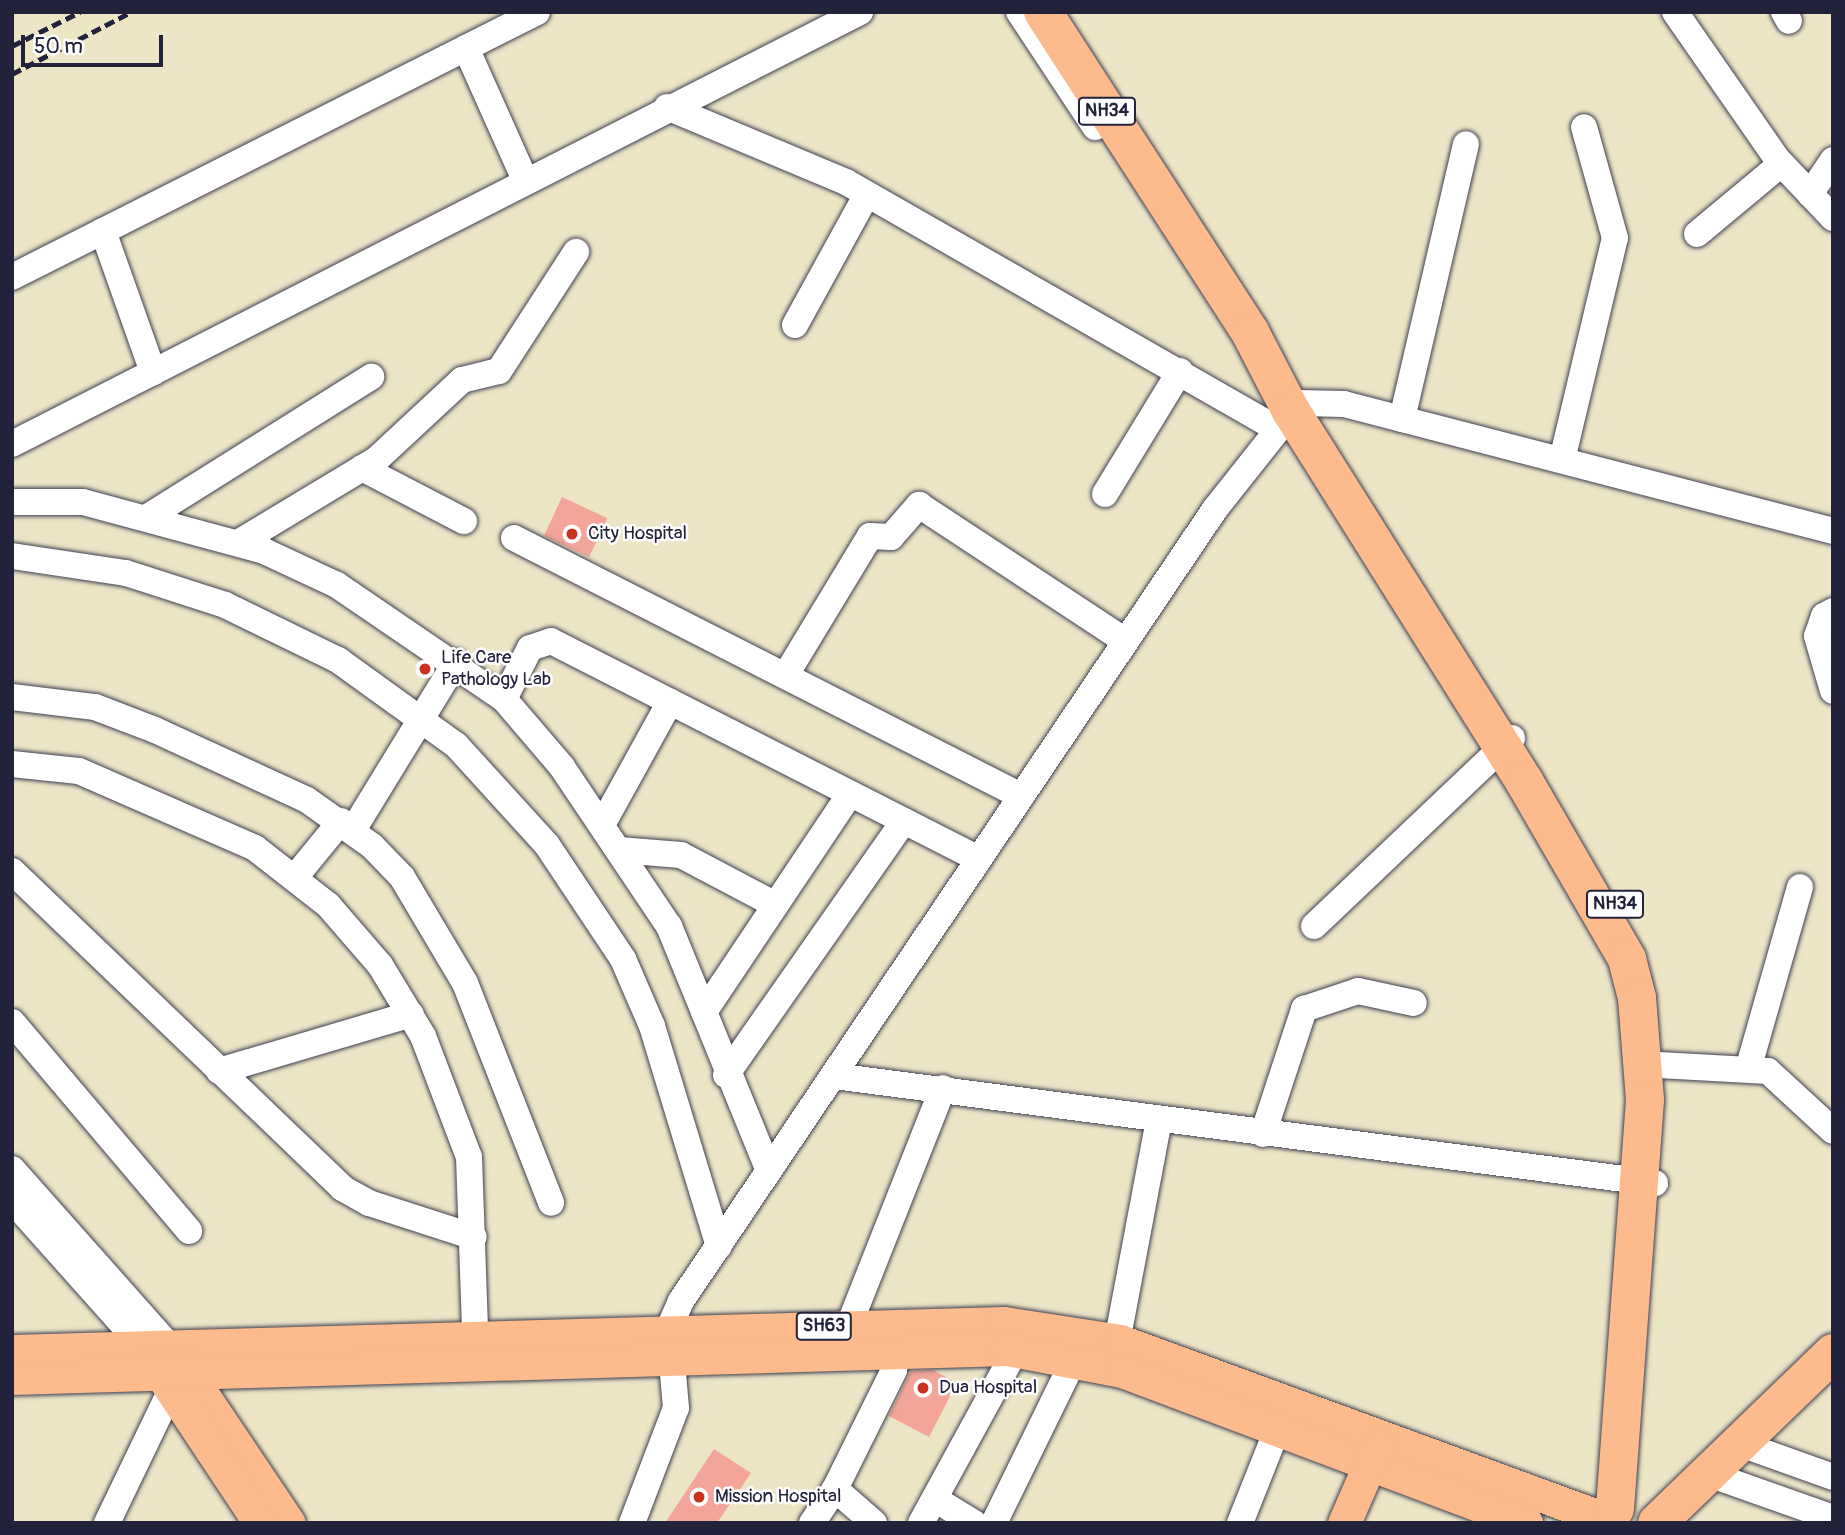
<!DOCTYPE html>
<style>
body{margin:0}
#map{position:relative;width:1845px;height:1535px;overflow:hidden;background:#ece6c7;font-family:Pangolin,sans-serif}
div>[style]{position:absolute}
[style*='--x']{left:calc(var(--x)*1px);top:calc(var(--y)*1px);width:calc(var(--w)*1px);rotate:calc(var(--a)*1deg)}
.building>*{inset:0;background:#f3a599;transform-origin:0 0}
.roads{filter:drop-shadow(0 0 2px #403f50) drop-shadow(0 0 2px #403f50)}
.minor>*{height:26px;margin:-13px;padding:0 13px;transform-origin:13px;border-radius:13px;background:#fff}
.major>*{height:33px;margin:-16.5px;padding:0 16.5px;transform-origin:16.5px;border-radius:16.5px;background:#fcba8d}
.highway>*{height:38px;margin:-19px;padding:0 19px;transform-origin:19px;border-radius:19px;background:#fcba8d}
.rail>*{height:5px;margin-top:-2.5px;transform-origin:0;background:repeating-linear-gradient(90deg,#22223b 0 10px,transparent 0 15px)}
.dots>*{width:19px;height:19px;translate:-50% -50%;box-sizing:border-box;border:4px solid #fff;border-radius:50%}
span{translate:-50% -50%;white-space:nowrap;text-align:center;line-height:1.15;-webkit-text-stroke:5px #fff;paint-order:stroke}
.shield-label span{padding:2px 5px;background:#fff;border:2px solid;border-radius:5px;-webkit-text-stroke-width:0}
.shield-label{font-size:18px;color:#22223b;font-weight:700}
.poi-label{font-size:19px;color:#22223b}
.left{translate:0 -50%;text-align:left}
.frame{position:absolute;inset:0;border:14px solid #22223b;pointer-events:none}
.scale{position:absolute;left:21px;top:35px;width:142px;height:32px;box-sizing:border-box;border:4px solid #22223b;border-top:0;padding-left:9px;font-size:21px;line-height:24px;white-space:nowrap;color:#22223b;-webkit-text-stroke:5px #fff;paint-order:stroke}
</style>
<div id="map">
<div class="building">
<div style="left:562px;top:497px;width:50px;height:43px;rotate:25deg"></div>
<div style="clip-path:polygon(933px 1370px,957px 1383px,929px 1437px,889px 1416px,911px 1371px)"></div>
<div style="clip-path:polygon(714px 1449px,751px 1473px,717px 1523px,665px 1523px)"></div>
</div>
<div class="roads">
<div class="minor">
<div style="--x:1019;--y:12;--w:138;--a:56.5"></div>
<div style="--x:1675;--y:12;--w:180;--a:55.2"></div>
<div style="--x:1778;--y:160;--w:80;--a:46.5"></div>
<div style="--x:1784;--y:12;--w:10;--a:61"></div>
<div style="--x:466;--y:48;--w:145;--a:65.9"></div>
<div style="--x:667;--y:107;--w:194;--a:22.7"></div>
<div style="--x:846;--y:182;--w:495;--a:29.8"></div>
<div style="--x:1810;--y:194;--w:41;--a:-55.9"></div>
<div style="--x:103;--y:231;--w:150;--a:70.5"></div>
<div style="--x:1697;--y:234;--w:109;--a:-39.8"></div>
<div style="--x:12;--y:277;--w:588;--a:-26.78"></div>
<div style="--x:795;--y:325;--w:149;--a:-61.2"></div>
<div style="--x:1402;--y:419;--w:282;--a:-76.9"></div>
<div style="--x:12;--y:444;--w:952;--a:-27"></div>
<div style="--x:1562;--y:460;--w:228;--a:-76.6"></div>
<div style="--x:1615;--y:238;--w:115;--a:-105.6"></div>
<div style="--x:362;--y:468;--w:115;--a:27.5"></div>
<div style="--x:1105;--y:494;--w:144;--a:-58.6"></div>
<div style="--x:12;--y:502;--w:71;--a:0"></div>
<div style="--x:83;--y:502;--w:188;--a:15.1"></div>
<div style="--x:264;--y:551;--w:81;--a:25"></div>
<div style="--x:337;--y:585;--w:202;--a:34.3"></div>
<div style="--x:504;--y:699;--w:89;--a:49.5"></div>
<div style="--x:562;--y:767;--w:192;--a:56.1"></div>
<div style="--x:669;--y:926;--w:261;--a:67.8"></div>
<div style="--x:146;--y:518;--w:266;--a:-32.1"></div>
<div style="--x:514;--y:538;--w:569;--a:26.97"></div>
<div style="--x:238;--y:543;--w:162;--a:-31.1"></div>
<div style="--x:377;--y:459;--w:116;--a:-42.9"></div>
<div style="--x:462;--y:380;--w:38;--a:-14"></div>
<div style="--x:499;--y:371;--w:142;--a:-57.1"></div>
<div style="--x:12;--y:556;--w:115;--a:8.5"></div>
<div style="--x:126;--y:573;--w:104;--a:17.9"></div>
<div style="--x:225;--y:605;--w:126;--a:26"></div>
<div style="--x:338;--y:660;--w:145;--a:35.8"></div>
<div style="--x:456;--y:745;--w:135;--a:47.7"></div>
<div style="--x:547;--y:845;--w:137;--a:56.3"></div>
<div style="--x:623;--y:959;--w:73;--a:66.6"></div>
<div style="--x:652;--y:1026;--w:230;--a:73.1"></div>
<div style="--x:1833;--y:611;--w:10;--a:151"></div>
<div style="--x:1824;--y:616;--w:21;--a:109"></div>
<div style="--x:1817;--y:636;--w:57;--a:73.8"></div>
<div style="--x:787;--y:673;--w:160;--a:-58.8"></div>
<div style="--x:870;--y:536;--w:21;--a:3"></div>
<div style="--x:891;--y:537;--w:43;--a:-48.8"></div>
<div style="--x:919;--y:505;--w:247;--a:33.4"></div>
<div style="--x:12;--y:697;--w:84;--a:6.9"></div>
<div style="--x:95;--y:707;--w:64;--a:21"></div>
<div style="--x:155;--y:730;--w:167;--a:24.7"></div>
<div style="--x:307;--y:800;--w:80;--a:35.3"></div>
<div style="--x:372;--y:846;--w:43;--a:45.9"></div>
<div style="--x:402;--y:877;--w:123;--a:59.3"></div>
<div style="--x:465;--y:983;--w:236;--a:68.6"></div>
<div style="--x:504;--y:699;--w:57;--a:-63"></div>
<div style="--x:530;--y:648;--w:22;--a:-18"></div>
<div style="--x:551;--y:641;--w:477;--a:27"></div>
<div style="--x:12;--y:764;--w:67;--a:6"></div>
<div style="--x:79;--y:771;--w:192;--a:23.6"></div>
<div style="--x:255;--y:848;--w:93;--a:38"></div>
<div style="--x:328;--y:905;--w:79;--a:49.1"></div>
<div style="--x:380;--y:965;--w:83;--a:58.8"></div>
<div style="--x:423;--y:1036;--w:129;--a:69.2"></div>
<div style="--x:469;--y:1157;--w:200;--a:88"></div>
<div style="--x:602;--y:825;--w:141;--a:-61.1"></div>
<div style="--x:353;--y:830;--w:197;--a:-58.5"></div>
<div style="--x:619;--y:850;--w:62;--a:4.6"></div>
<div style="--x:681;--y:855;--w:107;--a:27.8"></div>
<div style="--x:12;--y:871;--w:458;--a:43.8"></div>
<div style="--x:342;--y:1188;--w:31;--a:29"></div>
<div style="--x:369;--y:1203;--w:110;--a:17.9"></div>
<div style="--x:296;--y:876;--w:71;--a:-50.7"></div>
<div style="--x:1314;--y:926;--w:273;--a:-43.5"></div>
<div style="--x:704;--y:1012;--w:262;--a:-56.2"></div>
<div style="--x:12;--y:1022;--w:274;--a:49.7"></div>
<div style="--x:1659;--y:1065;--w:109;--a:3.2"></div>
<div style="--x:1768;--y:1071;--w:88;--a:42.7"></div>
<div style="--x:1749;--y:1066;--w:186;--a:-74.1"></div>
<div style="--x:219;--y:1071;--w:200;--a:-16.5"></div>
<div style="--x:726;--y:1075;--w:310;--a:-55"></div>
<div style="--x:834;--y:1076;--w:828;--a:7.43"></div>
<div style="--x:1263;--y:1134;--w:132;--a:-71.8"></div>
<div style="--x:1304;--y:1009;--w:57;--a:-18.4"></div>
<div style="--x:1358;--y:991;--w:57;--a:12.1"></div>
<div style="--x:12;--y:1169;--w:235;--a:48.4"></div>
<div style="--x:12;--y:1200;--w:195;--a:48.3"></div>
<div style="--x:842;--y:1343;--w:274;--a:-68.4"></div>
<div style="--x:1114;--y:1358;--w:243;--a:-79.3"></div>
<div style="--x:1738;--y:1443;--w:101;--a:19.7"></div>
<div style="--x:1706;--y:1473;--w:135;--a:19.5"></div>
<div style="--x:935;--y:1499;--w:46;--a:31.6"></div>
<div style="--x:107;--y:1523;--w:148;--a:-64.3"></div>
<div style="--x:632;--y:1523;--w:123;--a:-69.1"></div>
<div style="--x:676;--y:1408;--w:80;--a:-95"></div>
<div style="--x:669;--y:1328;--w:30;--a:-66"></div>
<div style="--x:681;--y:1301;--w:955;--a:-56.01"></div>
<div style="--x:1215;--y:509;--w:135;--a:-51.6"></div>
<div style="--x:1299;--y:403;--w:45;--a:1.3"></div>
<div style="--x:1344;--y:404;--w:505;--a:14.56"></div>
<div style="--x:812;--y:1523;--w:41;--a:-55.9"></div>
<div style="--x:874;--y:1523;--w:52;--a:-138.9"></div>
<div style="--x:835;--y:1489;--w:133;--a:-63.6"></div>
<div style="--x:894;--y:1370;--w:36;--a:-85"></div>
<div style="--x:921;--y:1523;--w:214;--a:-61.3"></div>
<div style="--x:994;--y:1523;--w:182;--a:-63.9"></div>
<div style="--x:1240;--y:1523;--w:100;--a:-68.3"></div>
</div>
<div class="major">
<div style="--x:12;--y:1351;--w:992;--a:-1.62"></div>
<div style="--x:1004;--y:1323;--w:117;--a:8.8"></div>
<div style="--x:1120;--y:1341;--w:514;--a:20.13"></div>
<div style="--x:180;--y:1361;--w:195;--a:56.1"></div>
<div style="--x:153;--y:1362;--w:193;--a:56.4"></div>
<div style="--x:12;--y:1378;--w:995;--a:-1.67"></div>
<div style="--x:1007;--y:1349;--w:117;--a:10.8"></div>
<div style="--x:1122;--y:1371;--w:432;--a:20.6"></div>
<div style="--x:1344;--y:1523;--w:85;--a:-66.4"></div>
</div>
<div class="highway">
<div style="--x:1043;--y:12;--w:381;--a:57.1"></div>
<div style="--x:1250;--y:332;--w:89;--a:62.6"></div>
<div style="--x:1291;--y:411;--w:437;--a:57.8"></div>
<div style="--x:1524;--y:781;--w:206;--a:59.9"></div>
<div style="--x:1627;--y:959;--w:40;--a:75.6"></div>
<div style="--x:1637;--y:998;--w:102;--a:85.5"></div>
<div style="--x:1645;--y:1100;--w:410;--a:94.2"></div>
<div style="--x:1657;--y:1523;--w:245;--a:-44"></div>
</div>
</div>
<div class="rail">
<div style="--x:12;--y:46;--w:76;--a:-26.6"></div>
<div style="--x:12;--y:74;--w:134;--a:-27.5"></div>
</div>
<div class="dots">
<div style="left:572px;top:534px;background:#c8321e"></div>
<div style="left:425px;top:669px;background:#c8321e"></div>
<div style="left:923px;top:1388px;background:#c8321e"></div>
<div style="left:699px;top:1497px;background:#c8321e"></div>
</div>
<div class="shield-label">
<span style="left:1107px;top:111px">NH34</span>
<span style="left:1615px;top:904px">NH34</span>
<span style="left:824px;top:1326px">SH63</span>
</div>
<div class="poi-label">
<span class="left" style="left:588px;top:534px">City Hospital</span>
<span class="left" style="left:441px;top:669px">Life Care<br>Pathology Lab</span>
<span class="left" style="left:939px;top:1388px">Dua Hospital</span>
<span class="left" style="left:715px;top:1497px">Mission Hospital</span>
</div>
<div class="frame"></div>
<div class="scale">50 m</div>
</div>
